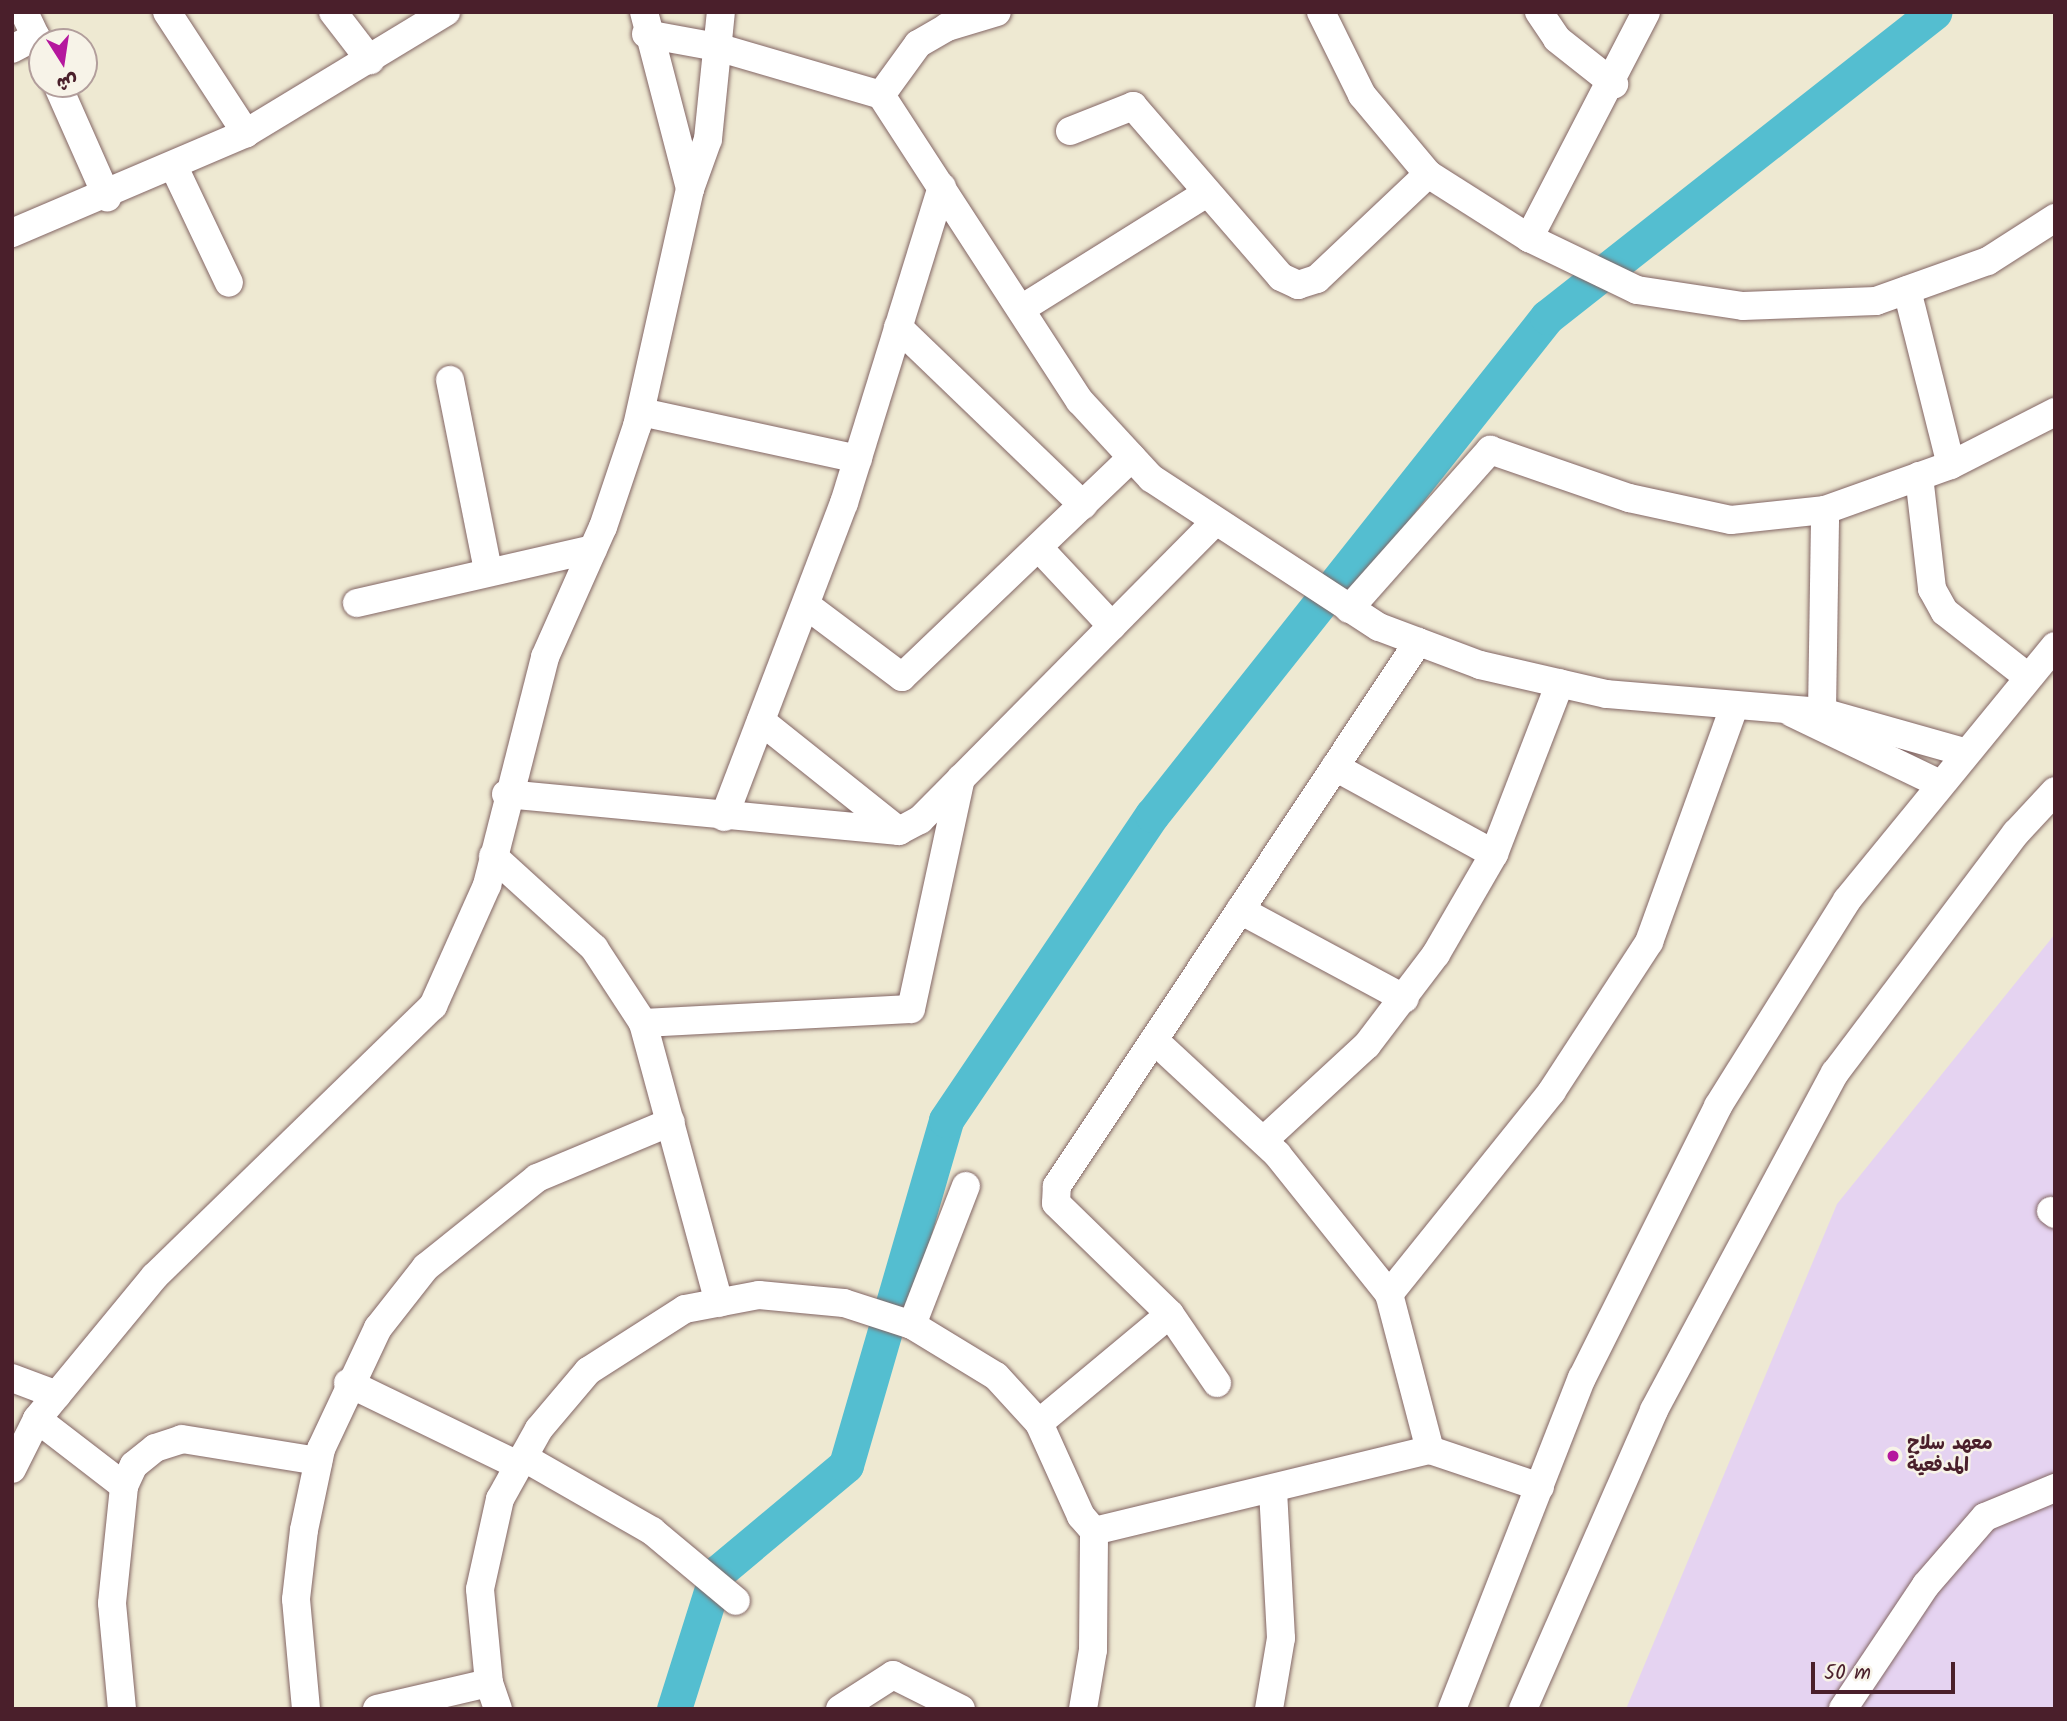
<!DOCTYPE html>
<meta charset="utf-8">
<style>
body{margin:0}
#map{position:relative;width:2067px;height:1721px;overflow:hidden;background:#eee9d2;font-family:Kalam,"Playpen Sans Arabic",sans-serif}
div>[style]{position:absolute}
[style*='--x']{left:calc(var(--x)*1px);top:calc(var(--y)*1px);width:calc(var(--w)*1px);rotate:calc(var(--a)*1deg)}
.built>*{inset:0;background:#e5d3f1}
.river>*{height:35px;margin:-17.5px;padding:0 17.5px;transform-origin:17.5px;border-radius:17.5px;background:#54bed0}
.roads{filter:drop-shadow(0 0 2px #836665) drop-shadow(0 0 2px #836665)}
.minor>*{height:28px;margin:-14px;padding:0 14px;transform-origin:14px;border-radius:14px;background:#fff}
.dots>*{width:19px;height:19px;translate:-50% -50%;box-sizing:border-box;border:4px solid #f7f3e8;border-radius:50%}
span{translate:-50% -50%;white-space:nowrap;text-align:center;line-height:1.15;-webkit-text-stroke:5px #f7f3e8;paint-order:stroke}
.poi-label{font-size:19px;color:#4a1f2b;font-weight:700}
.left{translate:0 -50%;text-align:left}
.frame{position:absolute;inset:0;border:14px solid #4a1f2b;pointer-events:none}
.north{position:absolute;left:28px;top:28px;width:70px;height:70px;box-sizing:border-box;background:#f7f3e8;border:2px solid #b29e9c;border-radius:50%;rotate:168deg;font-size:19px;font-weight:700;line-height:28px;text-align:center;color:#4a1f2b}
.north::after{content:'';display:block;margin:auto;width:24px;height:32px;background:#b5179e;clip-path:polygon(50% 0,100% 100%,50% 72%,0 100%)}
.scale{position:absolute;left:1811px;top:1662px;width:144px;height:32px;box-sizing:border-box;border:4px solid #4a1f2b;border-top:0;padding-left:9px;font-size:21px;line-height:24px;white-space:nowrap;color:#4a1f2b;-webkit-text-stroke:5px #f7f3e8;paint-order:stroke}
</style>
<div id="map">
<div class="built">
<div style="clip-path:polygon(2055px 934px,2055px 1709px,1626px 1709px,1837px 1204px)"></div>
</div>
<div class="river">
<div style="--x:674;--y:1709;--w:143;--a:-72.5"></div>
<div style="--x:717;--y:1573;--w:168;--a:-39.9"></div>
<div style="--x:846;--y:1465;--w:359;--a:-73.8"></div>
<div style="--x:946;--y:1120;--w:368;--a:-56"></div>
<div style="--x:1152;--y:815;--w:636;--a:-51.58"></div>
<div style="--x:1547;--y:317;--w:493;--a:-38.2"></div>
</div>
<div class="roads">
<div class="minor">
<div style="--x:24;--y:12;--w:42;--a:64.7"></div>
<div style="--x:167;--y:12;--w:145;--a:56.9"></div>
<div style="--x:333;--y:12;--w:61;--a:52.4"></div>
<div style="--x:644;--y:12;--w:183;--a:75.4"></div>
<div style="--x:1321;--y:12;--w:93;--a:63.7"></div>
<div style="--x:1362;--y:95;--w:103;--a:50.1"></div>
<div style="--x:1428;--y:174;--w:120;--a:32.4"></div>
<div style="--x:1529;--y:238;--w:120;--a:25.7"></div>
<div style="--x:1637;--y:290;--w:107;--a:8.6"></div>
<div style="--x:1743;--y:306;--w:133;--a:-2.2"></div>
<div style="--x:1876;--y:301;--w:119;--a:-19.7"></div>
<div style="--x:1988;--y:261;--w:80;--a:-32.7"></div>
<div style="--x:1539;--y:12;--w:32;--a:56"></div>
<div style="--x:1557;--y:39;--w:73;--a:38.3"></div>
<div style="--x:646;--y:34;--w:72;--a:10.4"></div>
<div style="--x:717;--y:47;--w:171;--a:16.3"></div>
<div style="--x:881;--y:95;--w:365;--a:57"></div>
<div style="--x:1080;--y:401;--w:105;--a:47.3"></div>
<div style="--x:1151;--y:478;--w:272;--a:33.2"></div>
<div style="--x:1379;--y:627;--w:108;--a:20.6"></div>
<div style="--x:1480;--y:665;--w:130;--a:12.9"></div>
<div style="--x:1607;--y:694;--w:216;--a:4.8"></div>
<div style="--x:1822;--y:712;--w:147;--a:15.8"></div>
<div style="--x:12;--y:49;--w:27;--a:-28"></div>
<div style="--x:57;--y:84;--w:124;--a:66.1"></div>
<div style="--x:881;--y:95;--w:63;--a:-54"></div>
<div style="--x:918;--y:44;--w:34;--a:-30"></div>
<div style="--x:947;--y:27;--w:52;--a:-16.7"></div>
<div style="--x:1070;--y:131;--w:68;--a:-21.6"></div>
<div style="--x:1133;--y:106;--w:226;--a:49.1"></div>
<div style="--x:1281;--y:277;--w:19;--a:25"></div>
<div style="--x:1298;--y:285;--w:20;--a:-18"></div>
<div style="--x:1317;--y:279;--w:153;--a:-43.4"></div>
<div style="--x:174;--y:167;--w:128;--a:64.6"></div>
<div style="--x:12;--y:233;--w:254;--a:-23.1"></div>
<div style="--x:246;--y:133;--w:234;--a:-31.2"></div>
<div style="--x:1529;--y:238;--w:254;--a:-62.6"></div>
<div style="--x:1907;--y:290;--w:180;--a:75.9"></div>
<div style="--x:1021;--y:309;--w:217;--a:-32"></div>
<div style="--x:898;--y:327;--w:257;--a:43.9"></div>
<div style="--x:450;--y:380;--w:195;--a:78.7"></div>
<div style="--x:641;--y:412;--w:222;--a:12.2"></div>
<div style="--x:1919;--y:476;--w:114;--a:83.4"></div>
<div style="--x:1932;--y:589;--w:26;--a:61"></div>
<div style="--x:1945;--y:612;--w:105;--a:38.1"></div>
<div style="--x:1039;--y:548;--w:107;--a:46.9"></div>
<div style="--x:357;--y:603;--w:242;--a:-12.9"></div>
<div style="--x:806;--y:605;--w:120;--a:36.9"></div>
<div style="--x:902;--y:677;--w:318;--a:-43.7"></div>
<div style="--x:1349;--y:609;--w:213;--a:-48.4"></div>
<div style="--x:1490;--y:450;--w:147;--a:19.1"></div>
<div style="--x:1629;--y:498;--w:104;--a:12.2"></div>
<div style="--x:1731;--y:520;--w:95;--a:-6.1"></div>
<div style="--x:1825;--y:510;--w:134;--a:-19.7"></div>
<div style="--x:1951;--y:465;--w:117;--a:-27"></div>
<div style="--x:1822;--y:712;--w:202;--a:-89.1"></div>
<div style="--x:1792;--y:713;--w:162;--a:25.6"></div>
<div style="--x:761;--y:721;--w:176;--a:38.6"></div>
<div style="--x:1335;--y:767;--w:181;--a:28.7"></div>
<div style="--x:506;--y:794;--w:395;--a:5.4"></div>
<div style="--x:899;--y:831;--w:24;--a:-28"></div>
<div style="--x:920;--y:820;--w:419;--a:-45.3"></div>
<div style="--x:724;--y:817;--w:336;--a:-69.1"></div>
<div style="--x:844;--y:503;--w:331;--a:-72.8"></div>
<div style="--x:493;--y:856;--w:137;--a:42.3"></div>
<div style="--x:594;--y:948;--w:90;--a:56.8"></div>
<div style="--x:643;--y:1023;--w:290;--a:74.8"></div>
<div style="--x:1240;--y:910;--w:187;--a:28.3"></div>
<div style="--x:643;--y:1023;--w:268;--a:-3"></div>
<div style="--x:911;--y:1009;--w:236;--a:-77.8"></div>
<div style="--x:1154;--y:1040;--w:168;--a:42.8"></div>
<div style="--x:1277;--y:1154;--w:179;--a:51.3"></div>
<div style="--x:1264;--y:1140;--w:140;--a:-42.7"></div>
<div style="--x:1367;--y:1045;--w:114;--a:-52.8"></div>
<div style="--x:1436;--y:954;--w:116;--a:-59.9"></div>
<div style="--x:1494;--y:854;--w:183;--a:-68.9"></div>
<div style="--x:2051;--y:1211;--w:5;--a:37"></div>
<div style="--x:912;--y:1325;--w:149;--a:-68.8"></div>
<div style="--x:12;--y:1378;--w:48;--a:20.7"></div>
<div style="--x:348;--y:1383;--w:189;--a:25.8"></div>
<div style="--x:1217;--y:1383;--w:83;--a:-124.3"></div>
<div style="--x:1170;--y:1314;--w:159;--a:-135.8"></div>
<div style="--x:1056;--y:1203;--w:17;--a:-87"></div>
<div style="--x:1057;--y:1186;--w:653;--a:-56.43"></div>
<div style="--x:37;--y:1419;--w:110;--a:37.6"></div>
<div style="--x:1039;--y:1423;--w:170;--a:-39.8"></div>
<div style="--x:1430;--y:1450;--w:161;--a:-104.7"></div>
<div style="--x:1389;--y:1294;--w:260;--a:-51.2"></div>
<div style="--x:1552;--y:1091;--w:178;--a:-56.9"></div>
<div style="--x:1649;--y:942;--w:250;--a:-70.1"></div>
<div style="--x:523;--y:1457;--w:149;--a:29.8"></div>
<div style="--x:652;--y:1531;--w:109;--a:39.8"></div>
<div style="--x:12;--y:1469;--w:56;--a:-63.4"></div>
<div style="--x:37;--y:1419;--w:185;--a:-50.5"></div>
<div style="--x:155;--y:1276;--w:388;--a:-44.2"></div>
<div style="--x:433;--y:1006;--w:133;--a:-65.9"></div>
<div style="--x:487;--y:885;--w:235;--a:-75.7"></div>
<div style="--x:545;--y:657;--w:142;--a:-66"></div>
<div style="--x:603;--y:527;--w:107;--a:-71.4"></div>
<div style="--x:637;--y:426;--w:243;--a:-77.4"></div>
<div style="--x:690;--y:189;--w:53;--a:-70.2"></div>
<div style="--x:708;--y:139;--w:128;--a:-84.2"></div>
<div style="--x:122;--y:1709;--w:106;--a:-95.4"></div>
<div style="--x:112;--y:1603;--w:118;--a:-84.1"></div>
<div style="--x:124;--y:1486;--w:23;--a:-65"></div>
<div style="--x:134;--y:1465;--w:27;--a:-39"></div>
<div style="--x:155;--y:1448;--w:28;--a:-18"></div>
<div style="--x:182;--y:1439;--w:138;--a:9.2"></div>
<div style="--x:306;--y:1709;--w:110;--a:-95.2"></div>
<div style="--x:296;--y:1599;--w:69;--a:-83.4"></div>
<div style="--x:304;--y:1530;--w:83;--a:-78.1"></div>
<div style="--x:321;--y:1449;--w:134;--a:-64.8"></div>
<div style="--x:378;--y:1328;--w:78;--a:-51.8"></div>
<div style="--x:426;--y:1267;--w:142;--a:-38.7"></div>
<div style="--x:537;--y:1178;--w:145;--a:-22.7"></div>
<div style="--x:377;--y:1709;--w:115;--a:-13.1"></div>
<div style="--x:498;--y:1709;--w:28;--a:-109"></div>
<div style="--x:489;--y:1683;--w:94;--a:-95.5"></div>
<div style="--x:480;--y:1589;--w:92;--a:-77.5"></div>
<div style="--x:500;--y:1499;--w:80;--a:-60.9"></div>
<div style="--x:539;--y:1429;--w:76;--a:-49.8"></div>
<div style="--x:588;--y:1371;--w:115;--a:-32.6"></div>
<div style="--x:685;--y:1309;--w:75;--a:-10.7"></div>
<div style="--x:759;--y:1295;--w:85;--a:5.4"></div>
<div style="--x:844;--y:1303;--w:71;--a:17.9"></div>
<div style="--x:912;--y:1325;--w:98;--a:31.3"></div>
<div style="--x:996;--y:1376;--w:64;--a:47.5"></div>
<div style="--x:1039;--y:1423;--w:102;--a:65.7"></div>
<div style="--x:1081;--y:1516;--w:20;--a:49"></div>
<div style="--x:1094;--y:1531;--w:346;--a:-13.6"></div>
<div style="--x:1430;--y:1450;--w:116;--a:18.6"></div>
<div style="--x:840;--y:1709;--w:63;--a:-32.7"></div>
<div style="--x:893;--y:1675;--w:76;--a:26.6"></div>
<div style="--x:1083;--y:1709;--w:60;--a:-80.4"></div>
<div style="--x:1093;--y:1650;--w:119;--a:-89.5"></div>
<div style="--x:1269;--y:1709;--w:72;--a:-80.4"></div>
<div style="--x:1281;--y:1638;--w:148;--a:-93.1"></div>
<div style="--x:1452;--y:1709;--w:356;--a:-68.6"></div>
<div style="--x:1582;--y:1378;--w:304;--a:-63.4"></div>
<div style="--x:1718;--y:1106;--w:243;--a:-57.9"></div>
<div style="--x:1847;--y:900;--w:328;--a:-50.7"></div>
<div style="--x:1523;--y:1709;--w:326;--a:-66.3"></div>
<div style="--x:1654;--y:1410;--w:383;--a:-61.8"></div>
<div style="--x:1835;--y:1073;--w:301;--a:-53"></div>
<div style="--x:2016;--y:833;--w:57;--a:-47.1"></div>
<div style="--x:1843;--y:1709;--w:149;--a:-56.2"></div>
<div style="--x:1926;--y:1585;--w:90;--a:-49.1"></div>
<div style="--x:1985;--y:1517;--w:76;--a:-22.5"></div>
</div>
</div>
<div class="dots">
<div style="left:1893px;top:1456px;background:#b5179e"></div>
</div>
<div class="poi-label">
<span class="left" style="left:1907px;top:1456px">معهد سلاح<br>المدفعية</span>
</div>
<div class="frame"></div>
<div class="north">ش</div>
<div class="scale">50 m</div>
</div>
